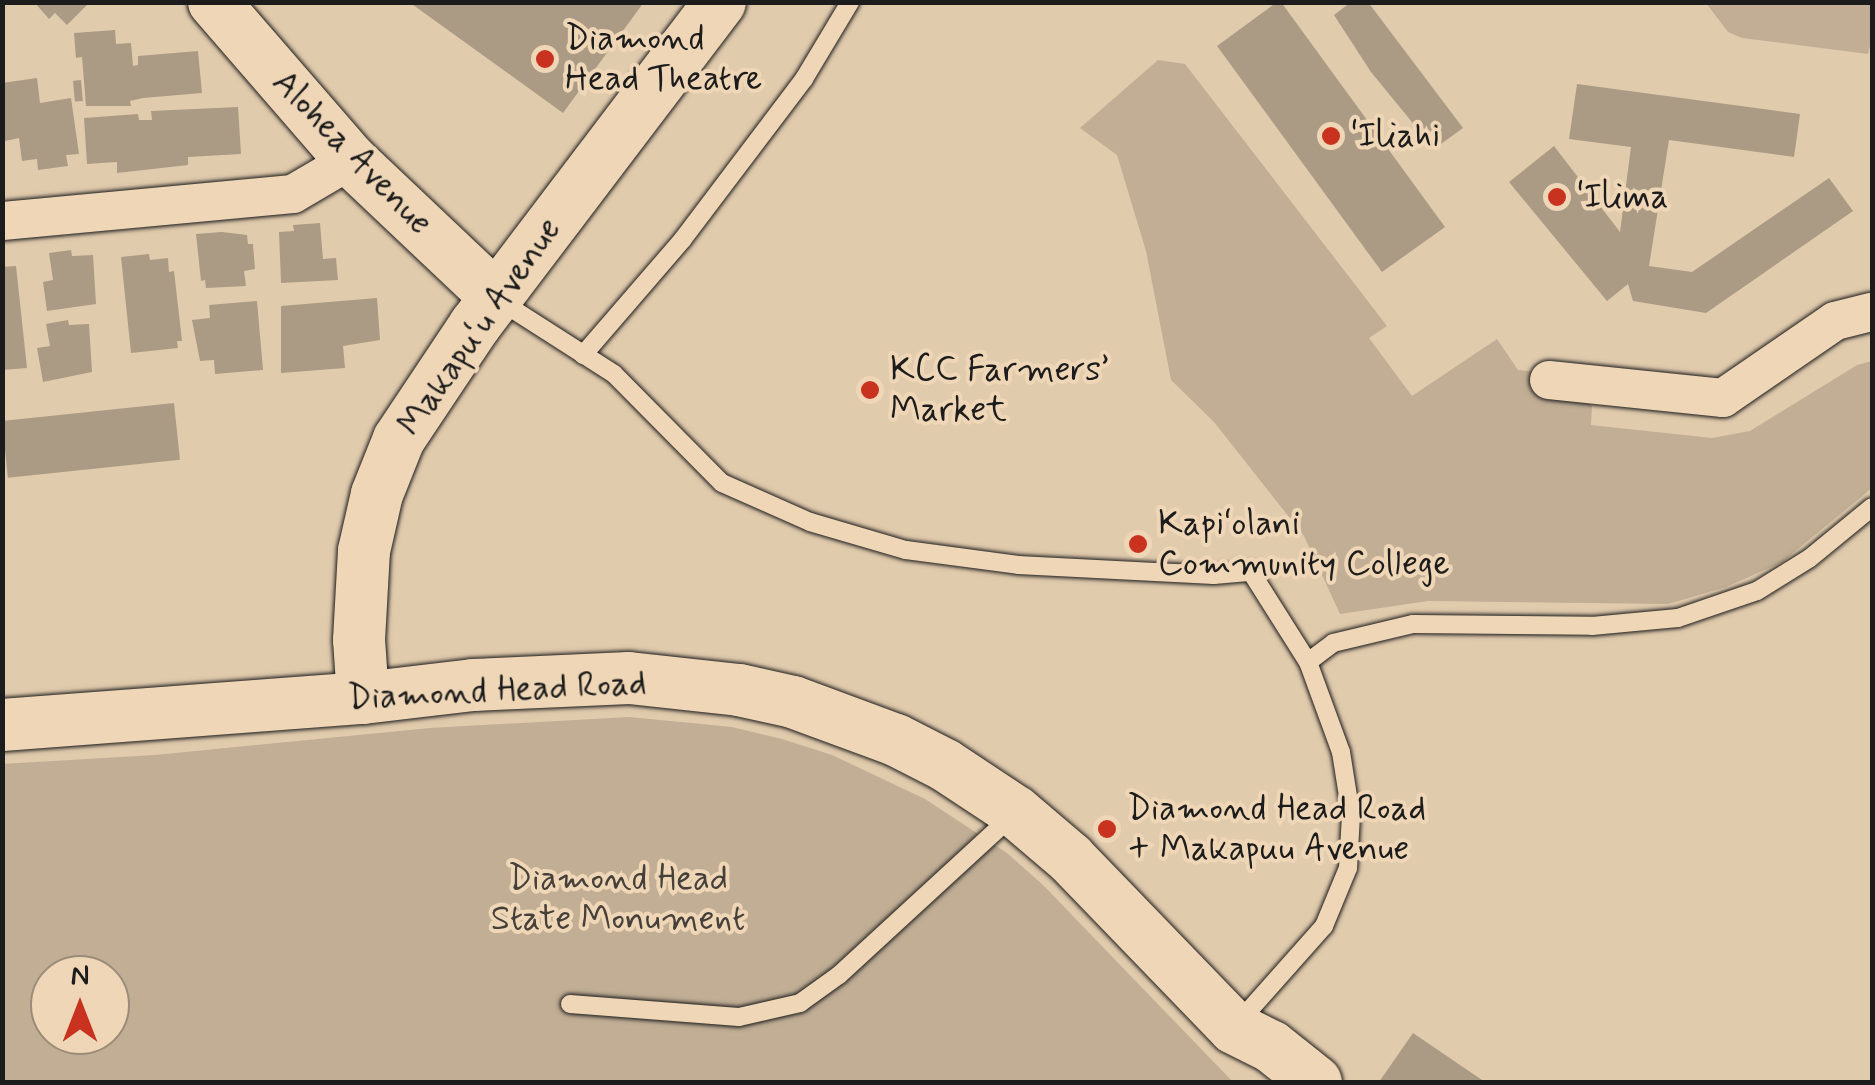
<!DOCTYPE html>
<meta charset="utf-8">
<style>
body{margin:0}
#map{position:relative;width:1875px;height:1085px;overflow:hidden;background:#e1cbad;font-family:Mynerve,sans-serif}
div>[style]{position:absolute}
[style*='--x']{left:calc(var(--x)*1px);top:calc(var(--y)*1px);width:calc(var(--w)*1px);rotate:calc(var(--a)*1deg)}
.green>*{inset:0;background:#c1ae95}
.building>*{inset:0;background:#ab9a84;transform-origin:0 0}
.roads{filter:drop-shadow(0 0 2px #1c1c1c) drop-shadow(0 0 2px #1c1c1c)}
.lane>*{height:18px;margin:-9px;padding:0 9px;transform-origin:9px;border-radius:9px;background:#eed6b6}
.street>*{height:38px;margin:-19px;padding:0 19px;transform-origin:19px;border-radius:19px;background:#eed6b6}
.secondary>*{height:52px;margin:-26px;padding:0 26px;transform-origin:26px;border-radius:26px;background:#eed6b6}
.dots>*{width:28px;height:28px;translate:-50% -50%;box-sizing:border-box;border:5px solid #eed6b6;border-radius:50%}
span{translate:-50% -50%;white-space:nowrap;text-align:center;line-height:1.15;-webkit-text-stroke:8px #eed6b6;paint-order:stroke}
.poi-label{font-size:35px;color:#1c1c1c}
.left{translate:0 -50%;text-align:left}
.street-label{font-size:35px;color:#1c1c1c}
.park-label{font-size:35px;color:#45403a}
.frame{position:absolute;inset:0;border:5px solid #1c1c1c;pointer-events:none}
.north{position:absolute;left:30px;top:955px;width:100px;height:100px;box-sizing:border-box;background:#eed6b6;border:2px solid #9a8c78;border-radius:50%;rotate:0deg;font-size:28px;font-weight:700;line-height:40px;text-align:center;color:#1c1c1c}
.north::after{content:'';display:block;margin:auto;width:35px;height:45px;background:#c8321e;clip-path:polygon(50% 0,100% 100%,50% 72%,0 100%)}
</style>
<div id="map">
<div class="green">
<div style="clip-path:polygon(1706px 3px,1872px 3px,1872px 38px,1868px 54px,1742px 38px,1728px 32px)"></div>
<div style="clip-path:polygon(1158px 60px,1185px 64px,1387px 326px,1369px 338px,1412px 396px,1497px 339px,1518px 370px,1552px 373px,1592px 406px,1591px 425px,1712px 438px,1750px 431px,1857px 365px,1872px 361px,1872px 488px,1782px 562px,1726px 587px,1668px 604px,1428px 601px,1340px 614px,1304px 536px,1214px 422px,1171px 380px,1146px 251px,1117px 155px,1080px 128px)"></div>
<div style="clip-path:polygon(evenodd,629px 717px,732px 727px,782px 739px,832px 755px,925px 799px,1007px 853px,1044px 886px,1233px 1082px,3px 1082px,2px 764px,155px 755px,430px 728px,629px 717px,50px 975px,110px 975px,110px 1035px,50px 1035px,50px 975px)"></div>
</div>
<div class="building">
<div style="clip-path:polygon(34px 2px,90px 2px,67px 25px,55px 13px,49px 19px)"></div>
<div style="clip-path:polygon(409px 2px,644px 2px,563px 113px)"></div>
<div style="clip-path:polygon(1277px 2px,1281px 2px,1445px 227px,1382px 272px,1217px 46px)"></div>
<div style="clip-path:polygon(1351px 2px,1368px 2px,1463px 128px,1434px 149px,1371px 72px,1334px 15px)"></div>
<div style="clip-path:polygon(115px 30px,116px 44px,131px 43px,133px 66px,138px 65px,138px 56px,198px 51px,202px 93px,143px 98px,130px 101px,131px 106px,86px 106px,82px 57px,76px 58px,74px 33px)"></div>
<div style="clip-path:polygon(37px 78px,40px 103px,71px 98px,79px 154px,66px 155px,68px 166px,38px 170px,37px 159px,22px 161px,19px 138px,5px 141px,2px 83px)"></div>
<div style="left:81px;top:80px;width:21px;height:8px;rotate:85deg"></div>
<div style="clip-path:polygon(1577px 84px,1800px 114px,1794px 157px,1669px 140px,1649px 266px,1692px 272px,1829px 178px,1853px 211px,1706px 313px,1633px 301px,1628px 284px,1607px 301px,1509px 182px,1554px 146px,1620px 232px,1631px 147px,1569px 139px)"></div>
<div style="clip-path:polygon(238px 107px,241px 154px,188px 157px,188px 165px,117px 173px,117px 162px,87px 164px,84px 118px,138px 114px,139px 120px,152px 120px,151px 111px)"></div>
<div style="clip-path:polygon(320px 223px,323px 259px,336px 258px,338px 280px,281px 283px,279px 232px,294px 231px,293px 225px)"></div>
<div style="clip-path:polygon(222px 232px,247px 235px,248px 244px,253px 244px,255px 269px,244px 271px,246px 286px,206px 288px,205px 280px,201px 281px,196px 234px)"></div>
<div style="clip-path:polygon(71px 250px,72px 256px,93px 255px,96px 304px,47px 311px,43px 282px,53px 280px,49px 253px)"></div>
<div style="clip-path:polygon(149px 254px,150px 260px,168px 258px,169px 272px,174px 271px,182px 341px,177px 341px,178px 348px,131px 353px,121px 257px)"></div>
<div style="clip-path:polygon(16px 266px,27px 368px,2px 370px,2px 267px)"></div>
<div style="clip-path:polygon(377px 298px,380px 340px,343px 346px,345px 368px,281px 373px,281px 306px)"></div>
<div style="clip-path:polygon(257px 301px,263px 370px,215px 374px,214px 360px,200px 361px,192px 320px,210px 318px,209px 305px)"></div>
<div style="clip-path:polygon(68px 320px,69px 325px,89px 324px,92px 372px,43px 382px,37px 348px,50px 346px,46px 324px)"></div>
<div style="left:174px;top:403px;width:57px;height:173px;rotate:84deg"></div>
<div style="clip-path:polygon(1413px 1033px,1485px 1082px,1379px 1082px)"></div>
</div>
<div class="roads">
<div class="lane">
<div style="--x:500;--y:301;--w:135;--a:32.6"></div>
<div style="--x:614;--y:374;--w:153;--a:45.3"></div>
<div style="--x:722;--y:483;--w:96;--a:23.9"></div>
<div style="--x:810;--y:522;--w:100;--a:16.3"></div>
<div style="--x:906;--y:550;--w:113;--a:7.6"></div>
<div style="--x:1018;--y:565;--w:196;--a:2.9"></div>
<div style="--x:1214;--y:575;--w:37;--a:-5"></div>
<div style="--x:1251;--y:572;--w:107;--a:57.7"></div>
<div style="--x:1308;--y:662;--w:96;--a:69.9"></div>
<div style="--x:1341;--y:752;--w:64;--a:81"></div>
<div style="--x:1351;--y:815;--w:53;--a:93.2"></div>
<div style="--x:1348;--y:868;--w:63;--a:112.5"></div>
<div style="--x:1324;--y:926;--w:130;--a:131.6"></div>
<div style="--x:583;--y:355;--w:153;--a:-49.2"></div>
<div style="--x:683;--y:239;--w:201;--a:-52.9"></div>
<div style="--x:804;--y:79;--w:90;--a:-59.1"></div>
<div style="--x:1308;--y:662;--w:31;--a:-37"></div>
<div style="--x:1333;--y:643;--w:82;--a:-13.4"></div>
<div style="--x:1413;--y:624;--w:179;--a:0.6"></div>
<div style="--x:1592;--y:626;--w:86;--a:-5.3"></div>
<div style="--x:1678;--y:618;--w:83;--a:-18.9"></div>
<div style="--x:1757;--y:591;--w:62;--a:-31.9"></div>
<div style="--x:1810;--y:558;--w:80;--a:-39.4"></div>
<div style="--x:570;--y:1004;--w:169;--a:4.4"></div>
<div style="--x:739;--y:1017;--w:63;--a:-12.9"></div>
<div style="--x:800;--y:1003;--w:48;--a:-35.7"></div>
<div style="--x:839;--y:975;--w:235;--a:-42.6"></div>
</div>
<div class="street">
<div style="--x:2;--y:221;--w:292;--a:-5.3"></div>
<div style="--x:293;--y:194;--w:67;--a:-30.4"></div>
<div style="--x:1549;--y:380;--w:175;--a:5.9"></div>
<div style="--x:1723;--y:398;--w:136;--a:-34.5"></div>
<div style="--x:1835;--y:321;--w:38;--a:-14"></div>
</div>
<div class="secondary">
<div style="--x:214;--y:2;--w:209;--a:49.1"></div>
<div style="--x:351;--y:160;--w:199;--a:43.4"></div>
<div style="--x:363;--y:698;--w:58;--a:-93.9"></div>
<div style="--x:359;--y:640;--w:89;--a:-86.8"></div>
<div style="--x:364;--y:551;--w:58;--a:-77.2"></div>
<div style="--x:377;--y:494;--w:59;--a:-68.2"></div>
<div style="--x:399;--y:439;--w:137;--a:-56.3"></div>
<div style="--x:475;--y:325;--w:405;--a:-52.8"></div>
<div style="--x:2;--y:725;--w:362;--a:-4.3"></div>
<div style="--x:363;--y:698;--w:111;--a:-6.7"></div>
<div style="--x:473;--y:685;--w:156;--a:-2.6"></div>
<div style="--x:629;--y:678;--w:111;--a:6.2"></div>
<div style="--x:739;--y:690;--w:55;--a:12.5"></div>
<div style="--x:793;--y:702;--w:110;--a:20.3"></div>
<div style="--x:896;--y:740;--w:55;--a:27"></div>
<div style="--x:945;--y:765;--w:85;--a:33.5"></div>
<div style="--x:1016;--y:812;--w:71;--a:40.4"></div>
<div style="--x:1070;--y:858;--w:236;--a:46"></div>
<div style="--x:1234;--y:1028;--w:42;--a:26.6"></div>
<div style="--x:1272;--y:1047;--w:56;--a:38.5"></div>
</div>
</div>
<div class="dots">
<div style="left:545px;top:59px;background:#c8321e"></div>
<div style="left:1331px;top:136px;background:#c8321e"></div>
<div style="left:1557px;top:197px;background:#c8321e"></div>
<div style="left:870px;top:390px;background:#c8321e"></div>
<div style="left:1138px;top:544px;background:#c8321e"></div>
<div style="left:1107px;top:829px;background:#c8321e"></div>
</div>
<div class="poi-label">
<span class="left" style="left:565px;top:59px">Diamond<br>Head Theatre</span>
<span class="left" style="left:1351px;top:136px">ʻIliahi</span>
<span class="left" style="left:1577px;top:197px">ʻIlima</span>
<span class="left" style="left:890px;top:390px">KCC Farmers’<br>Market</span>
<span class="left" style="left:1158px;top:544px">Kapi‘olani<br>Community College</span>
<span class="left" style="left:1127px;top:829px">Diamond Head Road<br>+ Makapuu Avenue</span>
</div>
<div class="street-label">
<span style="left:352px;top:153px;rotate:46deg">Alohea Avenue</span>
<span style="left:480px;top:327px;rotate:-55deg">Makapu‘u Avenue</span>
<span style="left:497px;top:691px;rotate:-3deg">Diamond Head Road</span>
</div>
<div class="park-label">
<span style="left:618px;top:899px">Diamond Head<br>State Monument</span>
</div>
<div class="frame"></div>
<div class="north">N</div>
</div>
